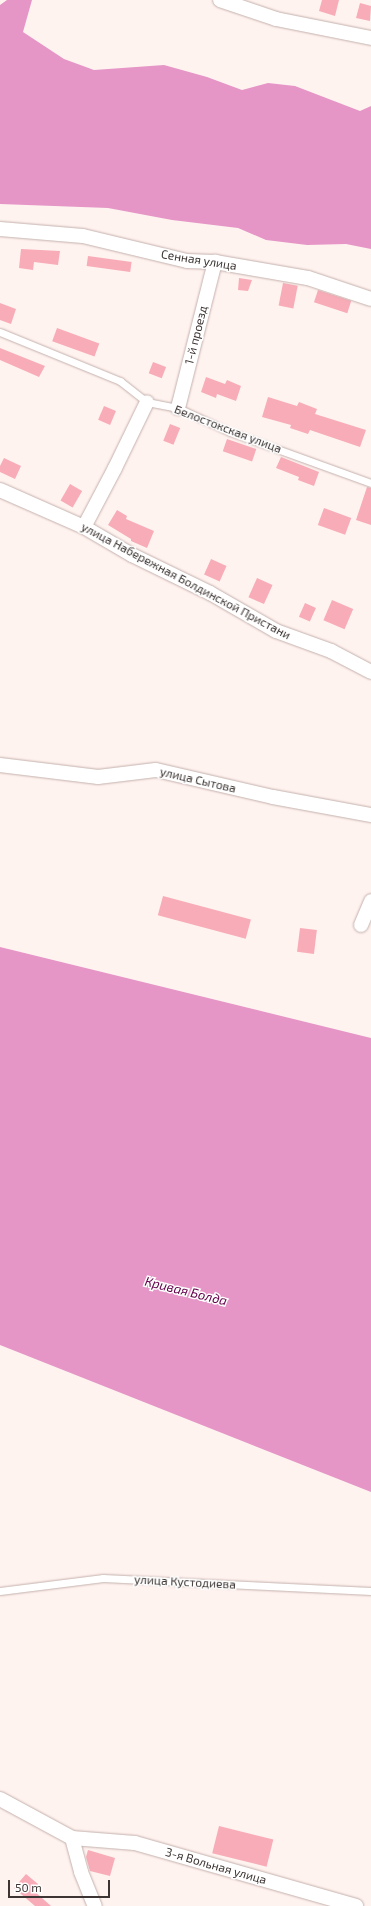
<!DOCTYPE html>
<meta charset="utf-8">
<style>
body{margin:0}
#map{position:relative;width:371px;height:1906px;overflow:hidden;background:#fff3f0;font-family:"Exo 2",sans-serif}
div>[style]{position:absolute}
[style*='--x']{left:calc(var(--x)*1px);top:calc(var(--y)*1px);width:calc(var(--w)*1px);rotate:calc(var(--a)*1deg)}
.water>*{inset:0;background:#e596c7}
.building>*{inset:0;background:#f8acb8;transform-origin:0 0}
.roads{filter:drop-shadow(0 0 1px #c4b1ac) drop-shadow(0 0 1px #c4b1ac)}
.service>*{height:7px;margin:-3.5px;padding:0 3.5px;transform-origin:3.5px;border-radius:3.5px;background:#fff}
.minor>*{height:14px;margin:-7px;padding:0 7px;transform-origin:7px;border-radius:7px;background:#fff}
span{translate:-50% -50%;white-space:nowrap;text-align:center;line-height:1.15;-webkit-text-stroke:3px #fff;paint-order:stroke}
.street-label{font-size:12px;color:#3c3533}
.water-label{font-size:13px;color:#610049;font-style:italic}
.scale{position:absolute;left:8px;top:1880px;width:102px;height:18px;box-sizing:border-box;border:2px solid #3c3533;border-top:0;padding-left:5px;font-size:12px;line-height:14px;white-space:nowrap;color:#3c3533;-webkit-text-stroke:3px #fff;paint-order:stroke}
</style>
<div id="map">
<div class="water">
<div style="clip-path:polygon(7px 0,32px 0,23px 32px,64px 59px,94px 70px,164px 65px,207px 77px,242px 90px,268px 83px,295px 86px,360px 111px,371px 106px,371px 249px,346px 244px,307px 245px,266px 240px,238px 228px,172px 220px,108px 208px,0 204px,0 5px)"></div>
<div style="clip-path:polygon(0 947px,371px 1038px,371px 1492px,0 1345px)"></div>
</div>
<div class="building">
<div style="clip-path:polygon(322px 0,339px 0,335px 16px,319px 11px)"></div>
<div style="clip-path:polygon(360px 3px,371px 6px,370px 21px,356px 18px)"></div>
<div style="clip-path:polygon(21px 249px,60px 251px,58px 265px,34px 262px,33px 270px,19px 268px)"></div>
<div style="left:88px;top:256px;width:44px;height:10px;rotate:8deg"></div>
<div style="clip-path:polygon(239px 278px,252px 280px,248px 291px,238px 290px)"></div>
<div style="left:283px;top:283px;width:15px;height:23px;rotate:11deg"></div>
<div style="left:318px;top:290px;width:35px;height:13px;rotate:18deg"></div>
<div style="clip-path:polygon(0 303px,16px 309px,11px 324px,0 320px)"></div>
<div style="left:57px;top:328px;width:45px;height:14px;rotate:20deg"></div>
<div style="clip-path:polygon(0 348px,45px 366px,39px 377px,0 360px)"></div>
<div style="left:153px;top:362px;width:14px;height:12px;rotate:21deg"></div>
<div style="clip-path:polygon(206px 377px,225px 384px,227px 380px,241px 386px,236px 401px,217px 394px,216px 398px,201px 392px)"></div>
<div style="clip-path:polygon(268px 397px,297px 406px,299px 402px,317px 409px,315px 414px,366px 430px,360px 447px,310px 430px,308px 434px,290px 428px,291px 425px,262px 417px)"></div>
<div style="left:104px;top:406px;width:13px;height:15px;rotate:23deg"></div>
<div style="left:170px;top:424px;width:11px;height:18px;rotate:22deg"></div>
<div style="left:227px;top:439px;width:31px;height:13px;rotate:19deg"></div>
<div style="clip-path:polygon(281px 457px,319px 472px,314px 486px,298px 480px,299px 477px,276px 468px)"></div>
<div style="clip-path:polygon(4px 458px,21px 466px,15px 479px,0 472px,0 466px)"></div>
<div style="left:70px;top:484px;width:14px;height:19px;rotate:30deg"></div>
<div style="clip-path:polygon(367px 487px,371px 488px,371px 525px,356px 520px)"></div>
<div style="left:324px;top:508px;width:29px;height:18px;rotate:20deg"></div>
<div style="clip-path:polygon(117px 510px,127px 516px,126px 519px,154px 531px,147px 548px,131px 541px,131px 539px,108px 525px)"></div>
<div style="left:211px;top:559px;width:17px;height:17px;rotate:24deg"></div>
<div style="left:257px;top:578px;width:17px;height:21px;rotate:24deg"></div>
<div style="left:332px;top:600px;width:23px;height:22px;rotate:23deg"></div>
<div style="left:305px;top:603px;width:12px;height:15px;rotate:24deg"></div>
<div style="left:163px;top:896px;width:91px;height:20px;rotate:15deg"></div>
<div style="left:300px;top:928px;width:17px;height:24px;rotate:7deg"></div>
<div style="left:219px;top:1826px;width:56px;height:28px;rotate:14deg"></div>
<div style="clip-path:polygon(88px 1850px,115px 1858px,110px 1876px,90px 1871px,86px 1857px)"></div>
<div style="clip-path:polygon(26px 1874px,38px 1884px,33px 1890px,51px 1906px,35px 1906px,14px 1888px)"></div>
</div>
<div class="roads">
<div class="service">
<div style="--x:0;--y:332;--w:130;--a:22.2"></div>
<div style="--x:120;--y:381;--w:34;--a:38"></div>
<div style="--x:147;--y:402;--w:32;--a:11"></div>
<div style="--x:178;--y:408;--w:57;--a:24.8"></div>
<div style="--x:230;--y:432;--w:150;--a:19.9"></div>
<div style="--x:0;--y:1591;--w:104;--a:-7.2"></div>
<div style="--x:103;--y:1578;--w:268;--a:2.8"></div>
</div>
<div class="minor">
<div style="--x:220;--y:0;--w:59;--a:18.7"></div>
<div style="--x:276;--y:19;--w:97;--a:11.3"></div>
<div style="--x:0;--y:229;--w:83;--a:4.8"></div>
<div style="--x:83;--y:236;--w:107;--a:13.5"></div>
<div style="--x:187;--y:261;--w:28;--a:2"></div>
<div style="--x:215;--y:262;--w:94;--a:9.8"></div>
<div style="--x:308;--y:278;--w:66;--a:18.4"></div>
<div style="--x:178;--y:408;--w:151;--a:-75.8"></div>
<div style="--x:0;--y:490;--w:92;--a:23.8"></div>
<div style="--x:84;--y:527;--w:56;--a:30.3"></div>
<div style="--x:132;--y:555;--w:87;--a:26"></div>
<div style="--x:210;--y:593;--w:76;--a:29.9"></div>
<div style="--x:276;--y:631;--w:59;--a:20"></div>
<div style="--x:331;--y:651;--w:45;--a:27.7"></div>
<div style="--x:84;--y:527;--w:67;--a:-62.3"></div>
<div style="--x:115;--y:468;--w:73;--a:-64.1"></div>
<div style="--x:0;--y:765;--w:99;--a:7"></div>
<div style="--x:98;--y:777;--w:58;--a:-6.9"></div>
<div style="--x:156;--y:770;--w:120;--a:13"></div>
<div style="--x:273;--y:797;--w:100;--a:10.4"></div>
<div style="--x:361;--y:925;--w:26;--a:-67"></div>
<div style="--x:0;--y:1799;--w:82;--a:28.4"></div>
<div style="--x:72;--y:1838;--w:63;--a:4.5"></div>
<div style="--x:135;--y:1843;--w:230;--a:15.9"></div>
<div style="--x:72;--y:1838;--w:35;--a:75"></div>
<div style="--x:81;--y:1872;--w:37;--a:68"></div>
</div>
</div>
<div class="street-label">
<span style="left:199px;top:260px;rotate:9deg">Сенная улица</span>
<span style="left:196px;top:335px;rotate:-76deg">1-й проезд</span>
<span style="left:228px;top:429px;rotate:21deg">Белостокская улица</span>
<span style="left:186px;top:581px;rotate:28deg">улица Набережная Болдинской Пристани</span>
<span style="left:198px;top:780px;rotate:13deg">улица Сытова</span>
<span style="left:185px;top:1582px;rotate:3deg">улица Кустодиева</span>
<span style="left:216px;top:1866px;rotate:16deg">3-я Вольная улица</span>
</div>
<div class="water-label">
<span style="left:186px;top:1291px;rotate:14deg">Кривая Болда</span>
</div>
<div class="scale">50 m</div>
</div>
